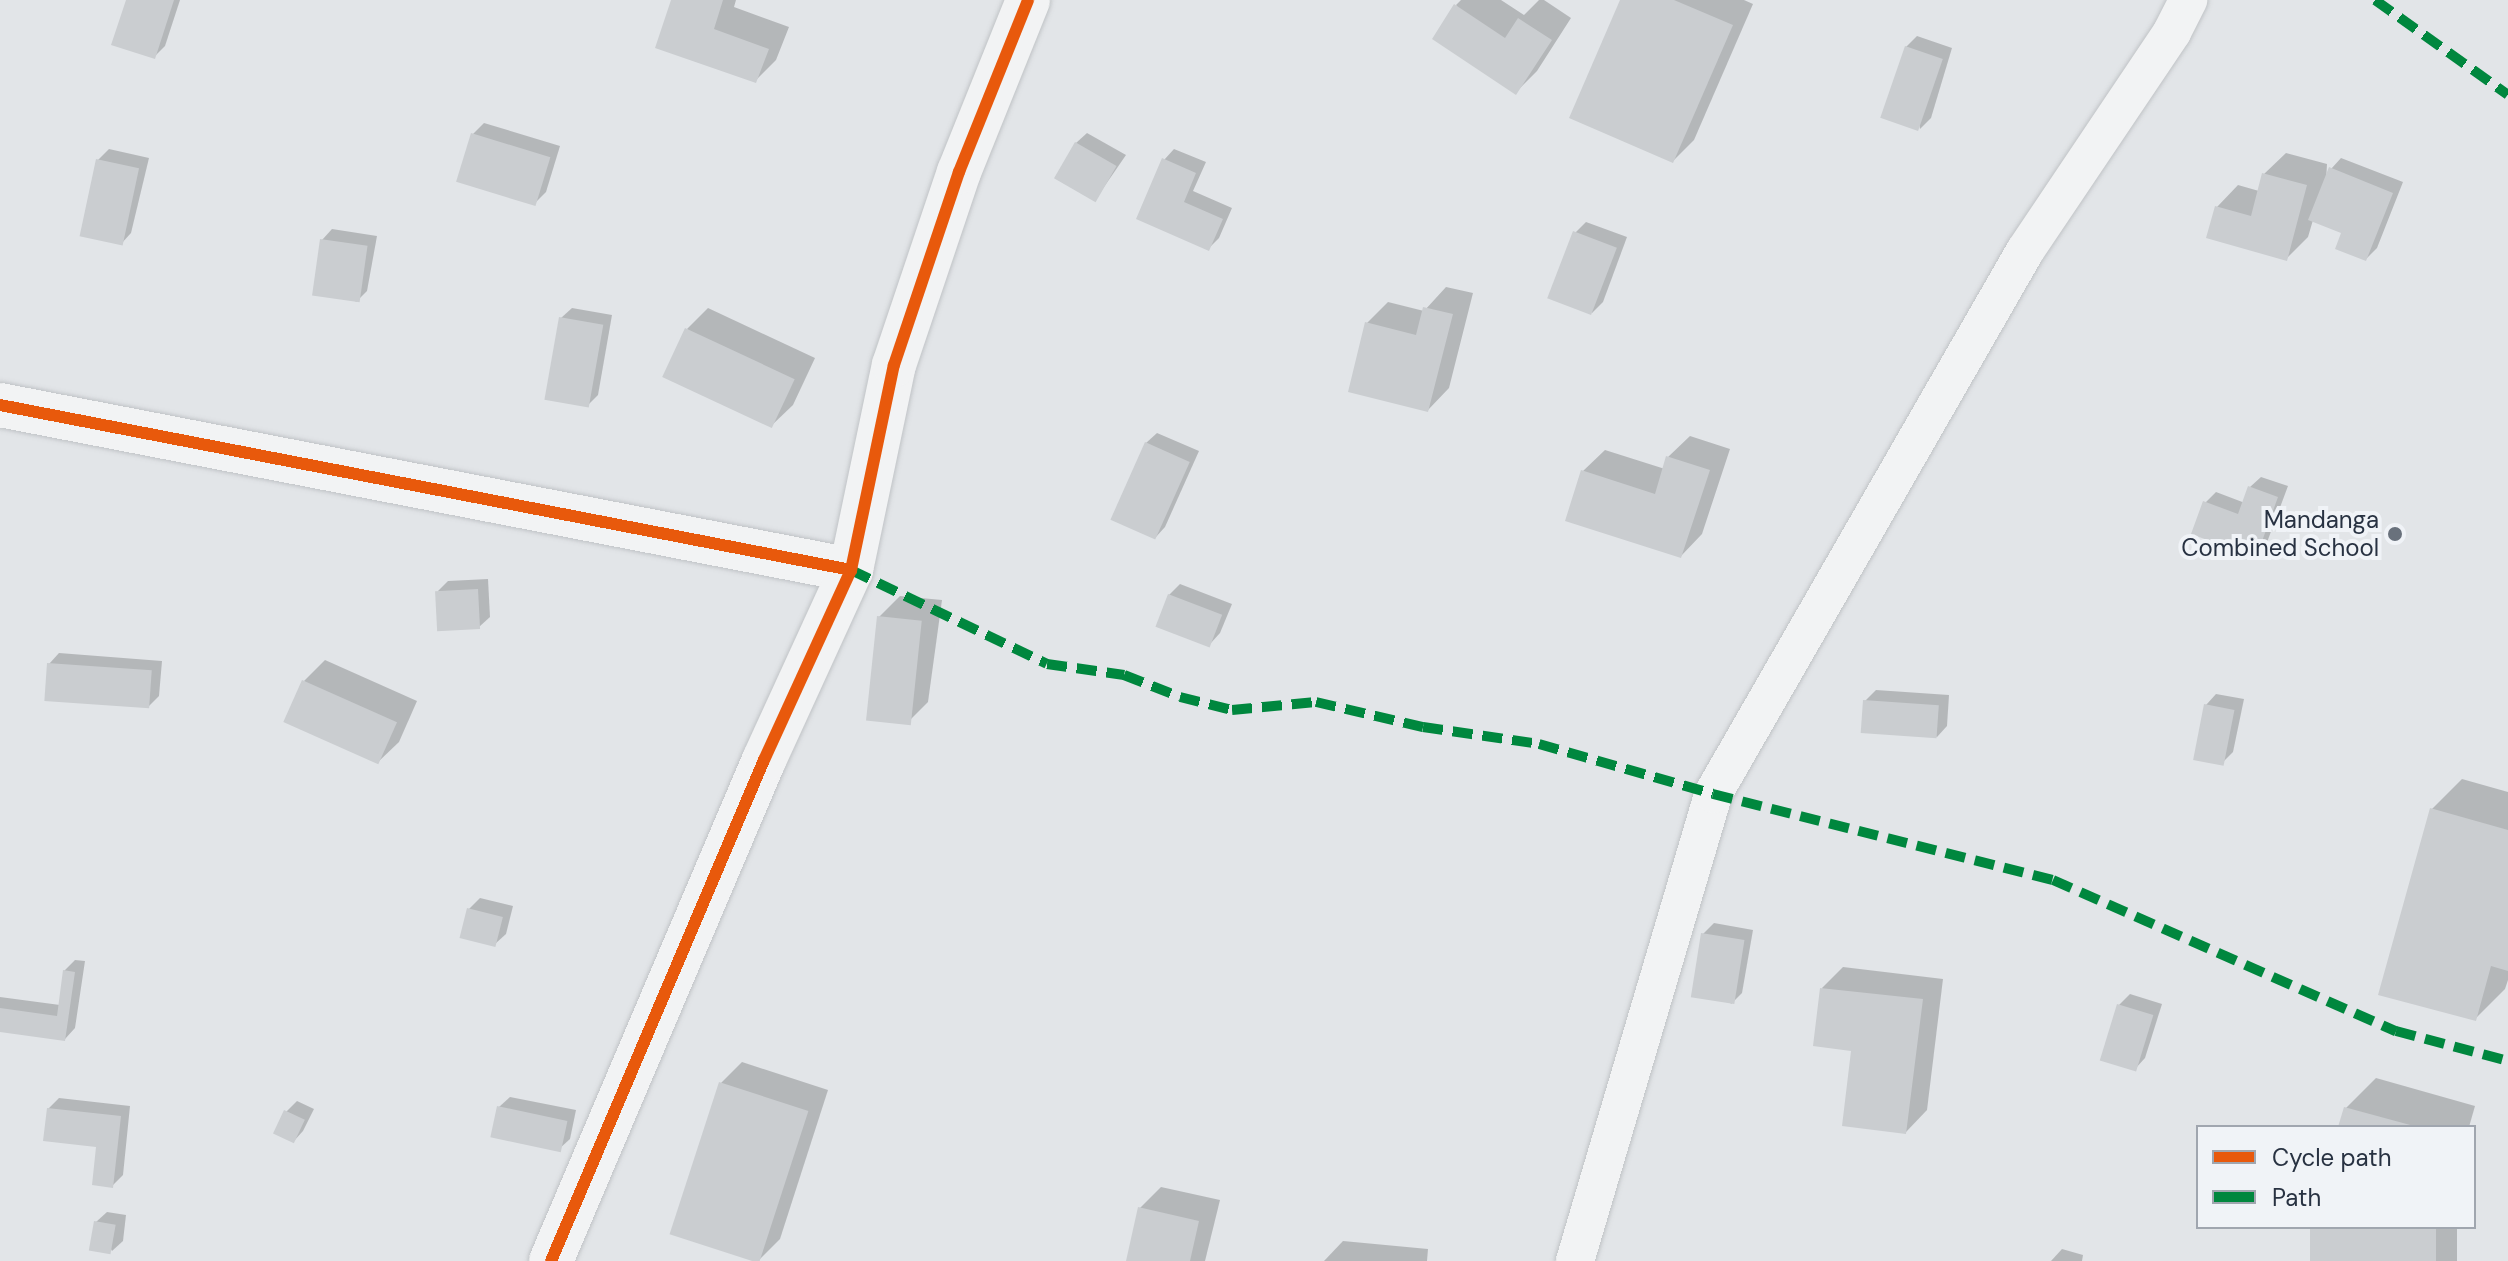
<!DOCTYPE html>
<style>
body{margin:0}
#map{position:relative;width:2508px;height:1261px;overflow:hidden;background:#e2e5e8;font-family:"DM Sans",sans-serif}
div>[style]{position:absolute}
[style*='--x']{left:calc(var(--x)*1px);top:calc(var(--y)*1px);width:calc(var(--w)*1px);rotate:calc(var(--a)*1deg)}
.shadow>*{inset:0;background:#0003;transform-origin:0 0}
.building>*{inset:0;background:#cacdd0;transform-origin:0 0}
.roads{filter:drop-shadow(0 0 2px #c0c3c6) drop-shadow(0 0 2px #c0c3c6)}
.service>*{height:38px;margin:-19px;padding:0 19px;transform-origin:19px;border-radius:19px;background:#f2f3f4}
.minor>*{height:44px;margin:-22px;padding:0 22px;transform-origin:22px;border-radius:22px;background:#f2f3f4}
.quiet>*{height:10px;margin-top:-5px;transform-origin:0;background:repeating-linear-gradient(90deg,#00873e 0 20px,transparent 0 30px)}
.cycleway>*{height:12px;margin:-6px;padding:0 6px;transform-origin:6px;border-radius:6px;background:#e8590c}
.dots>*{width:22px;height:22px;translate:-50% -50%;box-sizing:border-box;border:4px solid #f0f3f7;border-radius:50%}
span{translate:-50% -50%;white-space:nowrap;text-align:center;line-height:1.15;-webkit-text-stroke:8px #f0f3f7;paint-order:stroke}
.poi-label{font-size:24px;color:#283242}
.right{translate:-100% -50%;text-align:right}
.legend{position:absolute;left:2196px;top:1125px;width:280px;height:104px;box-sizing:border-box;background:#f0f3f7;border:2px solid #a0a6af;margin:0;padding:10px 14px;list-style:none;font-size:24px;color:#283242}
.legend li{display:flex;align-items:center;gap:16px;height:40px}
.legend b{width:40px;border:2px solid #a0a6af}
</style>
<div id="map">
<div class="shadow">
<div style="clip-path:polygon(128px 0,180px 0,165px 46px,154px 57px)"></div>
<div style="clip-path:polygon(674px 0,736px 0,734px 7px,789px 27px,776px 60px,755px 81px)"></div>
<div style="clip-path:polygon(1461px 0,1501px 0,1524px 15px,1539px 0,1544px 0,1571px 18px,1537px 71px,1516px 92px,1456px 5px)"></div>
<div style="clip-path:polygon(1622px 0,1744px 0,1753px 4px,1694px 140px,1673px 161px)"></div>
<div style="clip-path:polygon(1917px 36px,1952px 48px,1931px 118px,1920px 129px,1906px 47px)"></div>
<div style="clip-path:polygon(484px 123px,560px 146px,546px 192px,535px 203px,473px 134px)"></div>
<div style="clip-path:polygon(1087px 133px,1126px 155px,1095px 200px,1076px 143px)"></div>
<div style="clip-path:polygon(109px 149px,149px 158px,131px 233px,121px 244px,98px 160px)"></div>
<div style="clip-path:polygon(1174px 149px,1206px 162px,1193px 191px,1232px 208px,1219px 238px,1208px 249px,1139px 218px,1164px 160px)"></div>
<div style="clip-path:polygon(2286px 153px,2327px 164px,2326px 182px,2331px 169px,2341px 158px,2403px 182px,2377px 248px,2366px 259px,2344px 232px,2313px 220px,2308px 237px,2287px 258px,2217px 207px,2238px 185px,2259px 191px,2264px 174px)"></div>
<div style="clip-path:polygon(1586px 222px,1627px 237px,1603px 302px,1592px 313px,1575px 233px)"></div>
<div style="clip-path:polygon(332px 229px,377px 236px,367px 291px,356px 302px,322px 240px)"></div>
<div style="clip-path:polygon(1446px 287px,1473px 293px,1449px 388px,1428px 410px,1367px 323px,1388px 302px,1424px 311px)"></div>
<div style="clip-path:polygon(572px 308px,612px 315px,598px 395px,587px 406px,561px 318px)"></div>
<div style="clip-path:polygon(708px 308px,815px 358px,793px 405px,771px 426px,687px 329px)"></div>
<div style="clip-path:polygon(1157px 433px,1199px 451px,1165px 527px,1155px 538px,1146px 443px)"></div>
<div style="clip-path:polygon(1690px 436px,1730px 449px,1702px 534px,1681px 556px,1583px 471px,1605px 450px,1665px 469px,1668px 457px)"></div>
<div style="clip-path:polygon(2261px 477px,2288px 486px,2266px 545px,2255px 555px,2205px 503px,2216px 492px,2245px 503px,2250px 487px)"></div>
<div style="clip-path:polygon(488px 579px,490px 617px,479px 627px,438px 591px,448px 581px)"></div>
<div style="clip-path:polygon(1180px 584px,1232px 604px,1220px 633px,1210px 644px,1169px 595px)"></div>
<div style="clip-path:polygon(900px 596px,942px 600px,928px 702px,907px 723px,879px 617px)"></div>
<div style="clip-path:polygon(59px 653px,162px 661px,159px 696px,149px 706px,49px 664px)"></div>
<div style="clip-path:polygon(325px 660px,417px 701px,399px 742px,377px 763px,304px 681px)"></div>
<div style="clip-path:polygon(1876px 690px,1949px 695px,1947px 726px,1937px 737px,1865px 701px)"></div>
<div style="clip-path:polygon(2216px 694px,2244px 699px,2233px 752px,2222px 763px,2206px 705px)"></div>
<div style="clip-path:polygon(2462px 779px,2508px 792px,2508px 980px,2505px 989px,2475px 1019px,2432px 809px)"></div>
<div style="clip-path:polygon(480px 898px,513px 906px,506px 934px,495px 944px,469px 909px)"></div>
<div style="clip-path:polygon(1714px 923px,1753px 930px,1742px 993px,1731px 1004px,1703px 934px)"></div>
<div style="clip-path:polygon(75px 960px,85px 961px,75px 1028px,65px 1039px,0 1030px,0 997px,60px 1005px,64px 971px)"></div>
<div style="clip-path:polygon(1843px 967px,1943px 979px,1927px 1110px,1906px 1132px,1853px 1050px,1822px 988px)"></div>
<div style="clip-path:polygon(2130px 994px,2162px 1004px,2145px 1058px,2135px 1069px,2119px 1005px)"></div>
<div style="clip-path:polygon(742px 1062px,828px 1090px,780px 1239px,759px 1260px,720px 1084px)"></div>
<div style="clip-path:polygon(2376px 1078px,2475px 1106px,2469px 1127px,2340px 1127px,2346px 1108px)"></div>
<div style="clip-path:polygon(510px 1097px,576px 1110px,570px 1139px,559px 1149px,499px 1107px)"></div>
<div style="clip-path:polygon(59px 1098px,130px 1106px,123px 1175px,112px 1186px,98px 1145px,48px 1109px)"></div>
<div style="clip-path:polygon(297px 1101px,314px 1109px,303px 1131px,293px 1142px,286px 1112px)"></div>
<div style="clip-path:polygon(1161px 1187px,1220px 1200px,1205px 1261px,1128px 1261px,1140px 1208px)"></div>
<div style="clip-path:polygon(107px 1212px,126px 1215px,123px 1241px,112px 1251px,96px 1222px)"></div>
<div style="left:2312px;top:1227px;width:145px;height:35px"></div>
<div style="clip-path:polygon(1343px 1241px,1428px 1249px,1427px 1261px,1324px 1261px)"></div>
<div style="clip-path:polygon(2062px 1249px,2083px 1255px,2082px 1261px,2051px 1261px)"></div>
</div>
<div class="building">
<div style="clip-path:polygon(126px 0,174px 0,155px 59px,111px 45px)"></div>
<div style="clip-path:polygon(671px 0,723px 0,714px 29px,769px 49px,756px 83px,655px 48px)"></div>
<div style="clip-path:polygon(1620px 0,1674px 0,1733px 25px,1673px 163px,1569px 118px)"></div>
<div style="clip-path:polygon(1454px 4px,1505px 38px,1518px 18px,1552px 40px,1516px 95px,1432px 39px)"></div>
<div style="left:1905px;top:46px;width:40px;height:76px;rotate:19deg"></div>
<div style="left:471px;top:133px;width:83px;height:51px;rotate:17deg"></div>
<div style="left:1075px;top:142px;width:48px;height:42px;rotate:30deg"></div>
<div style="clip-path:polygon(1162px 158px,1196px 173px,1184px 202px,1223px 219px,1209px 251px,1136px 219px)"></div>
<div style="left:96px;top:159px;width:44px;height:79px;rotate:12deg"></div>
<div style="clip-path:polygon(2329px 167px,2393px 193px,2366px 261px,2335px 249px,2341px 233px,2308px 220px)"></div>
<div style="clip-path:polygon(2262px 173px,2307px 185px,2287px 261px,2206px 238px,2215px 206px,2251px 216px)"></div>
<div style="left:1573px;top:231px;width:47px;height:72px;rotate:21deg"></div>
<div style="left:320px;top:239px;width:48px;height:57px;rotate:8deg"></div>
<div style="clip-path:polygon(1423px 307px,1453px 314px,1428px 412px,1348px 392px,1365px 322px,1416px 335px)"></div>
<div style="left:559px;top:317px;width:45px;height:84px;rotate:10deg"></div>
<div style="left:685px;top:328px;width:121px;height:54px;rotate:25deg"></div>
<div style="left:1145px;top:442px;width:49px;height:85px;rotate:24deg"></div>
<div style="clip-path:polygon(1666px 456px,1710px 470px,1681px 558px,1565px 521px,1581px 470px,1655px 494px)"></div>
<div style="clip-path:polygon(2248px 486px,2278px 497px,2256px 558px,2191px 534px,2203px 501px,2238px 514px)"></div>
<div style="left:478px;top:589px;width:40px;height:43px;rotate:87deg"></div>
<div style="left:1168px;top:594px;width:58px;height:35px;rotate:21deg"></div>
<div style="left:877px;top:616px;width:45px;height:105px;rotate:6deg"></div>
<div style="left:47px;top:663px;width:105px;height:38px;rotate:4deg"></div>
<div style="left:302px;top:680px;width:104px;height:46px;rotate:24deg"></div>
<div style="left:1863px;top:700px;width:76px;height:33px;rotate:4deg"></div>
<div style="left:2204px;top:704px;width:31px;height:57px;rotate:11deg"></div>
<div style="clip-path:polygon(2430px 808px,2508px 830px,2508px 971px,2491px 966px,2476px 1021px,2378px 995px)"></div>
<div style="left:467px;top:908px;width:37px;height:31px;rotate:14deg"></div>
<div style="left:1701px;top:933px;width:44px;height:65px;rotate:9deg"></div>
<div style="clip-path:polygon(63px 970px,75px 972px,65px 1041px,0 1032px,0 1008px,57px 1016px)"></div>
<div style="clip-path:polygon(1820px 988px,1923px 999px,1906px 1134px,1842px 1126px,1851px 1051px,1813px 1046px)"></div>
<div style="left:2117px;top:1004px;width:38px;height:59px;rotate:17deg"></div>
<div style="left:719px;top:1082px;width:94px;height:160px;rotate:18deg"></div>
<div style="left:497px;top:1106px;width:72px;height:32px;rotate:12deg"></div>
<div style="clip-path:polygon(2344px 1107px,2414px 1126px,2413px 1127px,2338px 1127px)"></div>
<div style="clip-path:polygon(47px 1108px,121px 1116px,113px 1188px,92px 1185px,96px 1147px,43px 1141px)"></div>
<div style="left:284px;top:1110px;width:23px;height:26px;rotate:25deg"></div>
<div style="clip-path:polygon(1138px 1207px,1199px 1221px,1190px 1261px,1126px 1261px)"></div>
<div style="left:94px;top:1221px;width:22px;height:30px;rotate:10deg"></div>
<div style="left:2310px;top:1227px;width:126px;height:35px"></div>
</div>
<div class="roads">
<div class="service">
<div style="--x:1575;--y:1261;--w:487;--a:-73.5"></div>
<div style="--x:1713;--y:794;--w:626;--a:-60.12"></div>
<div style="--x:2025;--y:251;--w:264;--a:-56.1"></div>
<div style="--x:2172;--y:32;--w:36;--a:-63"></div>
</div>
<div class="minor">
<div style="--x:0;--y:405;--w:867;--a:10.97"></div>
<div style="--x:551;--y:1261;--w:544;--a:-66.97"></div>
<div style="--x:764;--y:760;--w:209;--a:-65.4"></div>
<div style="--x:851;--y:570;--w:209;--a:-78.2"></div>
<div style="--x:894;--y:365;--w:204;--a:-71.4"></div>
<div style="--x:959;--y:172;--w:185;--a:-68.1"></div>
</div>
</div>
<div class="quiet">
<div style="--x:2375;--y:0;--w:163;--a:35.5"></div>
<div style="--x:851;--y:570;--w:217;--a:25.6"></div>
<div style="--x:1047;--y:664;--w:78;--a:8.1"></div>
<div style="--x:1124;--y:675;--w:60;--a:21.4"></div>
<div style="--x:1180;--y:697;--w:54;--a:14"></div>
<div style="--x:1232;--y:710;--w:84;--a:-5.4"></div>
<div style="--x:1316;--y:702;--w:110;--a:13.2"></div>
<div style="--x:1423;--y:727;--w:117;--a:8.3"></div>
<div style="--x:1539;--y:744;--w:181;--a:16"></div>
<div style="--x:1713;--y:794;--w:351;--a:14.2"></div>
<div style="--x:2053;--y:880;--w:375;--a:23.8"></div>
<div style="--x:2396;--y:1031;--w:116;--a:15"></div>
</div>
<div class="cycleway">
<div style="--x:0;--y:405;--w:867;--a:10.97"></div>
<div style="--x:551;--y:1261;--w:544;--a:-66.97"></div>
<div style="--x:764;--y:760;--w:209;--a:-65.4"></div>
<div style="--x:851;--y:570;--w:209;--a:-78.2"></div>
<div style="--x:894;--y:365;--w:204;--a:-71.4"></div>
<div style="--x:959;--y:172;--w:185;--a:-68.1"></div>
</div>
<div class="dots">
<div style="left:2395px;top:534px;background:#69717c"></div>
</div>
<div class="poi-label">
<span class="right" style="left:2379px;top:534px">Mandanga<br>Combined School</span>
</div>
<ul class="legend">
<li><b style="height:10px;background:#e8590c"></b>Cycle path</li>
<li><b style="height:10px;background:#00873e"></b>Path</li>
</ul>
</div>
